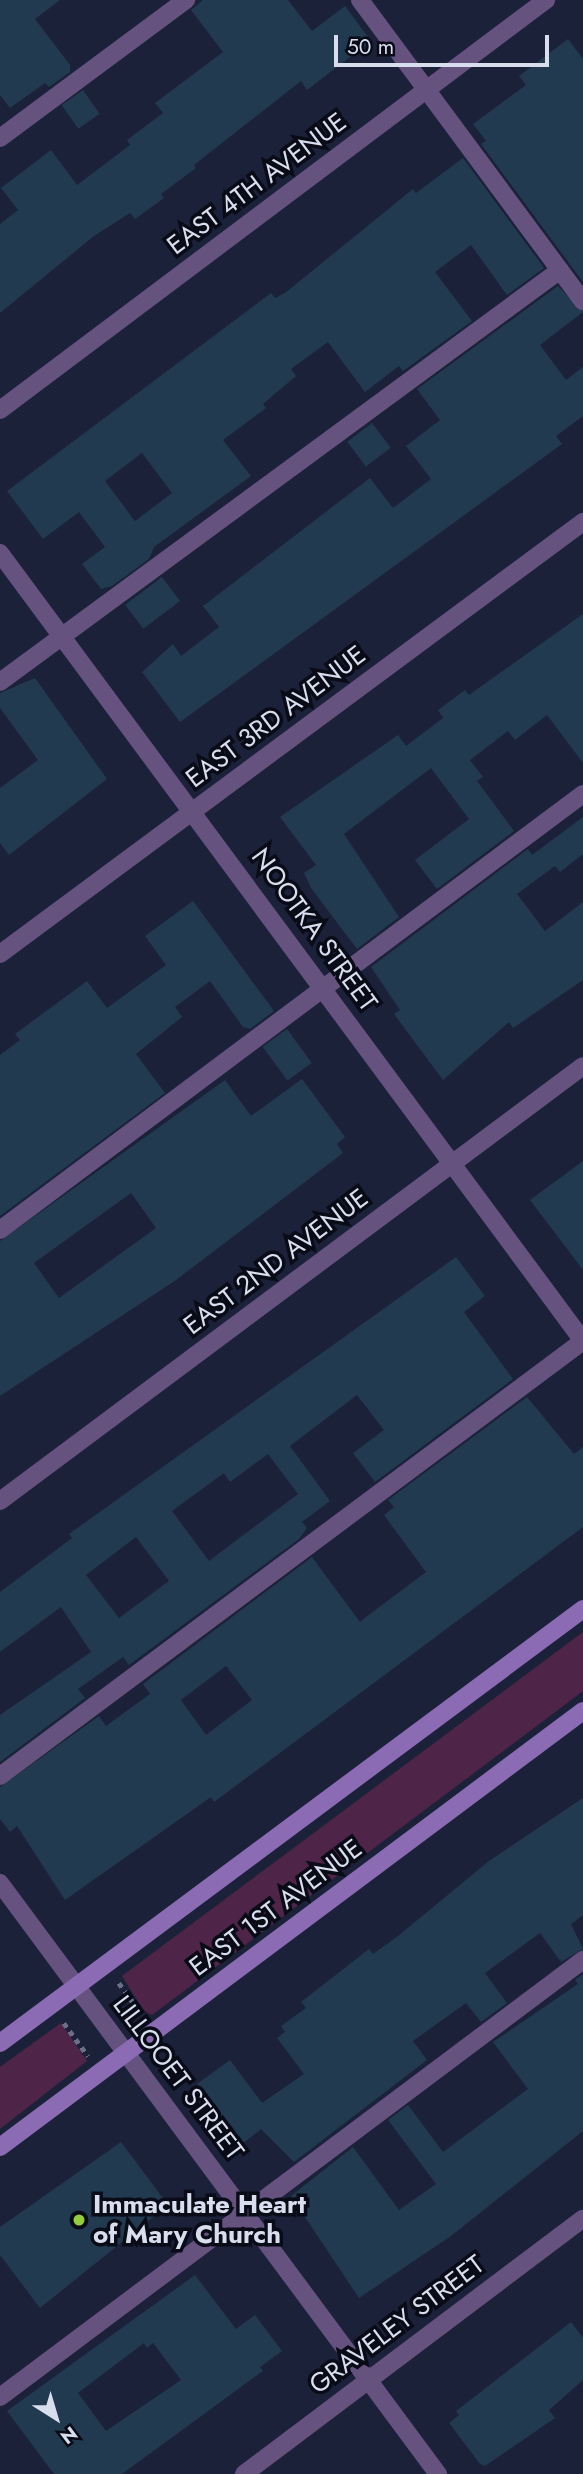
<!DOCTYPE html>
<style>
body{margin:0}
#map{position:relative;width:583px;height:2474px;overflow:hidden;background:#1c213a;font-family:Jost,sans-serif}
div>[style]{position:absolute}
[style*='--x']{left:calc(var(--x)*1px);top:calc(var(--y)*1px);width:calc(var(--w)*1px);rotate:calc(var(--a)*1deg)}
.green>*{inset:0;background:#4f2449}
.building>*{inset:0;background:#213a4f;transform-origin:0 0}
.path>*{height:4.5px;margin-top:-2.25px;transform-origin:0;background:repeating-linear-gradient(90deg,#6b7086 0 5px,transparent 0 10px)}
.lane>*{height:18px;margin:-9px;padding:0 9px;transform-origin:9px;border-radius:9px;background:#65527f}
.street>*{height:18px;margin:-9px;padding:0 9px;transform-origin:9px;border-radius:9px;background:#65527f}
.secondary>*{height:18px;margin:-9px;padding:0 9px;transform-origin:9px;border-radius:9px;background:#8b6bb4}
.dots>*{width:19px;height:19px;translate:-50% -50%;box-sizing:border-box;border:4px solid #090b17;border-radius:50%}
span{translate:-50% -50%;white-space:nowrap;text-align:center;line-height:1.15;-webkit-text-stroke:7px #090b17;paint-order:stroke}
.street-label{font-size:26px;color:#d9deef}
.poi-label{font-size:26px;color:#d9deef;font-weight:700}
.left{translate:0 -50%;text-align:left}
.north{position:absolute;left:21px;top:2383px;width:70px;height:70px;-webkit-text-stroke:5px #090b17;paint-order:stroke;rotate:143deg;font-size:19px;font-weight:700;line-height:28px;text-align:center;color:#d9deef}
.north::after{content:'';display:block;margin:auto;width:24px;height:32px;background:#d9deef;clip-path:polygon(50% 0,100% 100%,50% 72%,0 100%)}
.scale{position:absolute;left:334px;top:35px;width:215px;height:32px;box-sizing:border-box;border:4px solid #d9deef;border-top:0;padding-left:9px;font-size:21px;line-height:24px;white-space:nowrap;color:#d9deef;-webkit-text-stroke:5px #090b17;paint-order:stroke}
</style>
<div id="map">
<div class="green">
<div style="clip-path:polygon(583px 1632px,583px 1691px,152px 2015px,144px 2011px,122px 1976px)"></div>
<div style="clip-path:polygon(61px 2023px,87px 2061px,0 2129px,0 2067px)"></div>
</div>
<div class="building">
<div style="clip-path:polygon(0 0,60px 0,35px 19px,70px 65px,70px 72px,49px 87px,45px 83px,10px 108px,0 95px)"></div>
<div style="clip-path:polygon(203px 0,288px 0,312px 31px,345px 6px,371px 41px,307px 90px,301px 81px,194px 165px,196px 168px,161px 194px,164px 198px,135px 219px,130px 213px,94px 236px,0 313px,0 224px,18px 210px,1px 188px,51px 150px,77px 185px,130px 145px,127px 140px,163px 113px,155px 103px,223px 52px,191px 10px)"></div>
<div style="clip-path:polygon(568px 39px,583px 59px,583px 282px,481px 144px,486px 141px,473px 124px,526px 85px,519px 76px)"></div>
<div style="left:83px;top:90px;width:29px;height:26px;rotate:55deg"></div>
<div style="clip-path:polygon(evenodd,463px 158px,544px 268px,507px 295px,471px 245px,435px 272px,472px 321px,403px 371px,399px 366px,365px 392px,328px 342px,291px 369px,296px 376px,263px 404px,266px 408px,223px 440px,251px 476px,154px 547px,149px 559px,112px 586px,101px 589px,82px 564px,105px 547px,79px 512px,43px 539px,7px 491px,271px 293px,275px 298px,285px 293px,413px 189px,416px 193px,463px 158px,142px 453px,172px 493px,135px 521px,105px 481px,142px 453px)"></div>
<div style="clip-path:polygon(558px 286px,583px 312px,540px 345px,566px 380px,583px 367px,583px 416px,556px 436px,562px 444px,180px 722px,142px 672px,173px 644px,181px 656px,219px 627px,203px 606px,370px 478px,393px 508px,431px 479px,406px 446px,440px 420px,417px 389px)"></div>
<div style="left:372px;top:423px;width:31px;height:31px;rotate:53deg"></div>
<div style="left:162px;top:577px;width:30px;height:46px;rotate:53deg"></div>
<div style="clip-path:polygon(583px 614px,583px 763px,547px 715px,515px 740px,508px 731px,470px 760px,483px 777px,477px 781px,514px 831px,437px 889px,415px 860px,469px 819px,431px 768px,344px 834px,399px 917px,357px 949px,311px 888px,304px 873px,316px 865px,280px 817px,398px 735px,406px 746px,443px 718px,438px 710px,465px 690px,469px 695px)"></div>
<div style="clip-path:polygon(35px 678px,107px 779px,9px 855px,0 843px,0 788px,38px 760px,0 708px,0 693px)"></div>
<div style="clip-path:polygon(583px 817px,583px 854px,560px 872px,555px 866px,517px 894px,545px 931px,583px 902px,583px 980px,513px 1028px,509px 1022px,443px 1080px,394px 1014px,400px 1010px,371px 967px,528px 849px,532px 855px)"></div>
<div style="clip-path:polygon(193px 901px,274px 1011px,250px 1029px,243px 1027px,210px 981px,175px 1007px,182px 1017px,136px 1054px,165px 1093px,0 1216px,0 1055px,20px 1040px,15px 1034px,87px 981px,107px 1008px,166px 965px,145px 936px)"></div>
<div style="left:287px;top:1029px;width:42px;height:30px;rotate:54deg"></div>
<div style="clip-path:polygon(evenodd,302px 1079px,345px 1137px,337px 1144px,343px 1153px,176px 1280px,0 1396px,0 1241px,225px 1080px,251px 1116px,302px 1079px,131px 1193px,156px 1228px,59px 1298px,34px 1263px,131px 1193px)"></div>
<div style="clip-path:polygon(583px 1161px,583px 1270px,530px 1200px)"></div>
<div style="clip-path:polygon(evenodd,456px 1257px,485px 1296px,464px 1312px,513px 1379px,375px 1482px,353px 1453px,384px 1430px,357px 1395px,290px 1446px,330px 1501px,302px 1522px,307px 1528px,299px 1539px,129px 1665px,123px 1657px,78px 1689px,85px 1698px,0 1762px,0 1715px,91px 1652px,61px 1607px,0 1652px,0 1592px,72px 1538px,69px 1534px,456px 1257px,268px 1454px,298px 1494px,209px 1561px,172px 1511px,224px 1473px,230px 1482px,268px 1454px,456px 1257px,136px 1537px,169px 1581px,119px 1618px,86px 1575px,136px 1537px)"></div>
<div style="clip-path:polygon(evenodd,527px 1397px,574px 1454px,583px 1447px,583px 1527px,214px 1802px,211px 1797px,65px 1900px,17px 1826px,10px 1832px,0 1819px,0 1787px,99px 1716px,106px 1726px,150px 1694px,143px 1684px,312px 1557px,360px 1622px,366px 1617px,426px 1572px,384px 1515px,394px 1507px,388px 1500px,527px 1397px,226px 1666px,252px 1700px,206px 1735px,181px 1700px,226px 1666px)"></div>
<div style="clip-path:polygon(583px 1798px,583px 1915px,571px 1924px,583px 1949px,561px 1962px,540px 1933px,485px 1973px,507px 2003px,481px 2022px,466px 2003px,413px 2041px,427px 2060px,294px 2162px,261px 2129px,242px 2144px,197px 2084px,230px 2060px,262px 2103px,304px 2074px,277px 2038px,285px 2032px,281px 2026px,306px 2008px,301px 2002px,369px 1949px,373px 1954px,398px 1936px,489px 1861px)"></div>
<div style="clip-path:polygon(583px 1974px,583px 2131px,451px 2236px,359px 2298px,291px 2196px,353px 2147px,399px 2210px,436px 2184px,388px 2120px,408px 2105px,443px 2152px,528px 2089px,493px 2042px,578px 1984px,575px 1980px)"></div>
<div style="clip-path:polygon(121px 2142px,168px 2205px,40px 2308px,0 2255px,0 2227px)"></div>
<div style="clip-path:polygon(evenodd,195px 2275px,236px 2329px,255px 2315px,282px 2351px,260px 2367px,263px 2371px,122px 2474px,54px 2474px,7px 2411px,195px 2275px,144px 2343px,147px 2348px,153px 2343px,181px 2380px,106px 2431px,78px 2393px,144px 2343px)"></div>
<div style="clip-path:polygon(571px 2322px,583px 2338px,583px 2380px,549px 2410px,555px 2418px,485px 2466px,480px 2464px,449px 2423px,459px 2415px,456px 2411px)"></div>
</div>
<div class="path">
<div style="--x:119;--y:1983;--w:39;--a:54"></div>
<div style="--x:64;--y:2023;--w:41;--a:54"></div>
</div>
<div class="lane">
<div style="--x:360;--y:0;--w:375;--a:53.5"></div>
<div style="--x:0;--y:138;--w:232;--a:-36.6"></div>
<div style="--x:0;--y:682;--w:695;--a:-36.34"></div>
<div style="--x:0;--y:1230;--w:728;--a:-36.79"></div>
<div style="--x:0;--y:1776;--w:727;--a:-36.73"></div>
<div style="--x:0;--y:2397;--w:729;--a:-36.85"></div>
</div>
<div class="street">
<div style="--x:0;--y:410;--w:683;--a:-36.9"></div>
<div style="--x:0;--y:553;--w:980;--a:53.5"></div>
<div style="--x:0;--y:954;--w:726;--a:-36.54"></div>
<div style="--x:0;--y:1501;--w:727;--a:-36.73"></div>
<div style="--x:0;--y:1883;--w:736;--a:53.46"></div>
<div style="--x:244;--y:2474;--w:424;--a:-37"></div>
</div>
<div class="secondary">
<div style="--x:0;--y:2043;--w:727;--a:-36.66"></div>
<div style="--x:0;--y:2147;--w:728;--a:-36.79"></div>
</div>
<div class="dots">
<div style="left:79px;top:2220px;background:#93cc3d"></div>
</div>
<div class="street-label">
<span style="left:257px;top:184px;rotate:-37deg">EAST 4TH AVENUE</span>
<span style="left:276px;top:717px;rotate:-37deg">EAST 3RD AVENUE</span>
<span style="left:314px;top:930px;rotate:54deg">NOOTKA STREET</span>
<span style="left:276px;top:1262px;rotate:-37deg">EAST 2ND AVENUE</span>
<span style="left:276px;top:1908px;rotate:-37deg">EAST 1ST AVENUE</span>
<span style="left:178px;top:2078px;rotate:53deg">LILLOOET STREET</span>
<span style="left:397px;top:2325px;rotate:-37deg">GRAVELEY STREET</span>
</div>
<div class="poi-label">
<span class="left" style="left:93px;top:2220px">Immaculate Heart<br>of Mary Church</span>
</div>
<div class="north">N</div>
<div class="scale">50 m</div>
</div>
